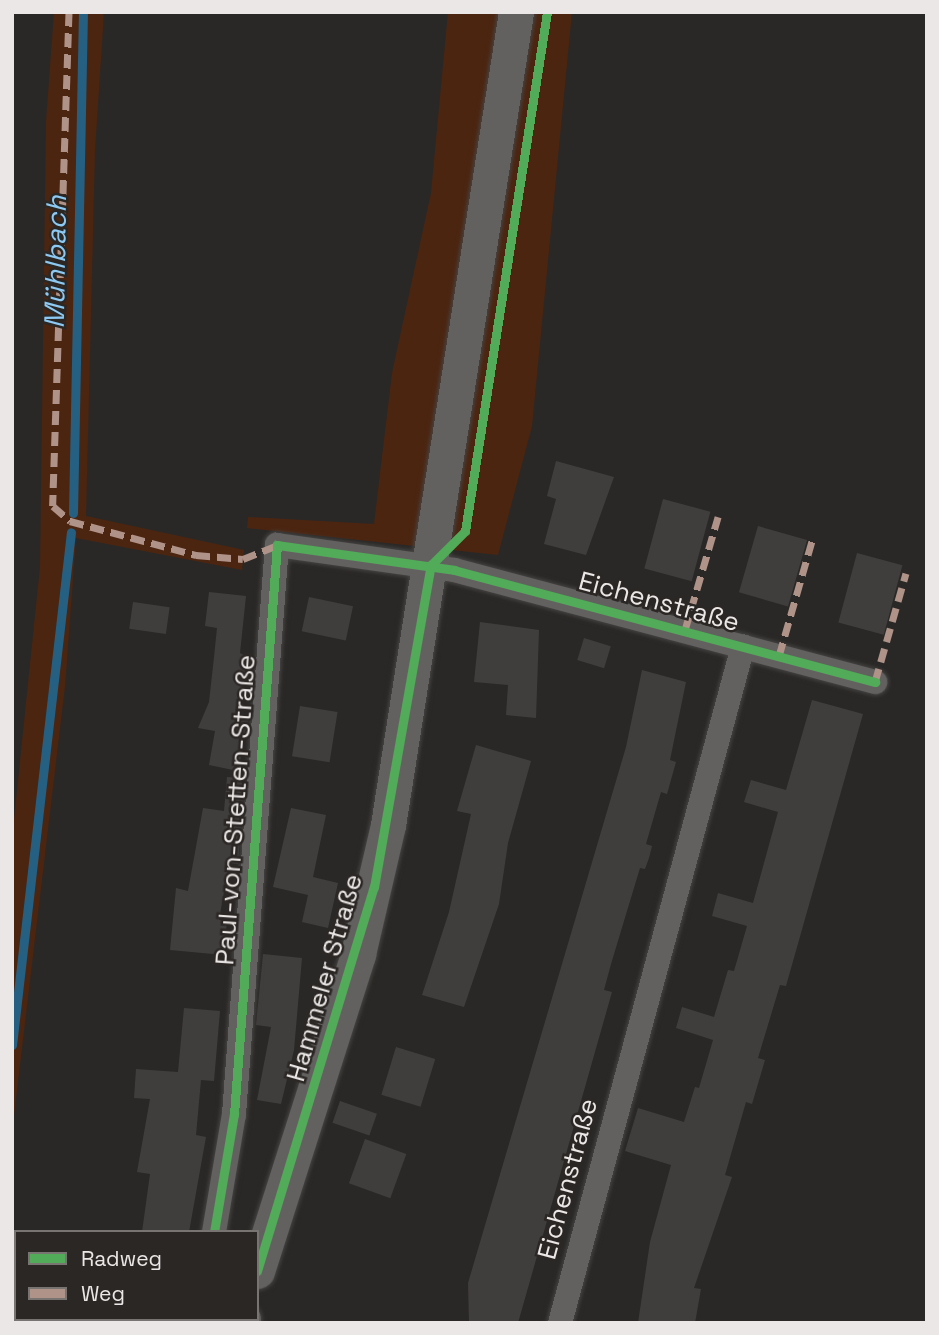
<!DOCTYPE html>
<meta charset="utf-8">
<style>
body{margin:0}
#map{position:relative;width:939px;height:1335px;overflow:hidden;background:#2a2826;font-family:"Space Grotesk",sans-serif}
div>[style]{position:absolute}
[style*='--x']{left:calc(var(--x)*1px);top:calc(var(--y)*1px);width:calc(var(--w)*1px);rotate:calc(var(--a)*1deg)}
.green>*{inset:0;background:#4c2510}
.stream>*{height:9px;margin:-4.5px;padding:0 4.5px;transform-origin:4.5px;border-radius:4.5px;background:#256083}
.building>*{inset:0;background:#403e3d;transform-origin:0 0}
.roads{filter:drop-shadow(0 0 2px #454443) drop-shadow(0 0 2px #454443)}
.street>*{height:24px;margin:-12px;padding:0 12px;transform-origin:12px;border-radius:12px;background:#636160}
.secondary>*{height:35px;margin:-17.5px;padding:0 17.5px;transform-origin:17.5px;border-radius:17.5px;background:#636160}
.quiet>*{height:7px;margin-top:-3.5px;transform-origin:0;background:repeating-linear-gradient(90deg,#af9288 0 14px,transparent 0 21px)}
.cycleway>*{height:9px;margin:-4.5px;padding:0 4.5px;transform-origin:4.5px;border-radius:4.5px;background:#51ab58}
span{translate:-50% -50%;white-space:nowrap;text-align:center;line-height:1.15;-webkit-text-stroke:5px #2b2725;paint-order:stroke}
.street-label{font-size:26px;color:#eae7e6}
.water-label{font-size:28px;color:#8dc9f2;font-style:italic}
.frame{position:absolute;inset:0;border:14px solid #eae7e6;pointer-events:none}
.legend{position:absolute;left:14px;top:1230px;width:245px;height:91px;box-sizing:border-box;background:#2b2725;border:2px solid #777472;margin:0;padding:9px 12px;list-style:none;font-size:21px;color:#eae7e6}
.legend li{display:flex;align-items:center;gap:14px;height:35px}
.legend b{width:35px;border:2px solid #777472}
</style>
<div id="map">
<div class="green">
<div style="clip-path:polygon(54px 12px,104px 12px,95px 150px,86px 516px,244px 550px,242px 570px,76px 538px,65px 686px,12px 1132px,12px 839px,40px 567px,46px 121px)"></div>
<div style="clip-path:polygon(448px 12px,572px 12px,532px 426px,498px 555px,247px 528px,248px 517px,374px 524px,392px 373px,431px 193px)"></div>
</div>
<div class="stream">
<div style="--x:73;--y:513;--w:501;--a:-88.86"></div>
<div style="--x:12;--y:1045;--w:516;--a:-83.44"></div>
</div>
<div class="building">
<div style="clip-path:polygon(556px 461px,614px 477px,586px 555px,544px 544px,556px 499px,547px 496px)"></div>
<div style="left:663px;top:499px;width:49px;height:72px;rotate:15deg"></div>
<div style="left:758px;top:526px;width:51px;height:69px;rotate:16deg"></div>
<div style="left:857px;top:553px;width:47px;height:72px;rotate:15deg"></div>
<div style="clip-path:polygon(209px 592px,246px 596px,240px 653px,247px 657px,239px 719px,248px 720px,238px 771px,209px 765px,215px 731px,198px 728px,209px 702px,214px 657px,217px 628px,205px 626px)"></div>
<div style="left:309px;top:597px;width:45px;height:35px;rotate:12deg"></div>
<div style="left:133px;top:602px;width:37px;height:27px;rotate:8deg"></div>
<div style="clip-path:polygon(480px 622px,539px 630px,536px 718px,506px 715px,508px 685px,474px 682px)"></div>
<div style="left:584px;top:638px;width:28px;height:23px;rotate:17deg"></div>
<div style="clip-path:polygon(642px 670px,686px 682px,670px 760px,676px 762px,667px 794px,661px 792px,646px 844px,652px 846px,649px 858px,645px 869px,640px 868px,611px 964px,604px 990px,612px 992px,518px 1323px,469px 1323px,468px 1283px,626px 747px)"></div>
<div style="clip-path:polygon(812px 700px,863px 714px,786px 986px,780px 985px,758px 1058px,765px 1060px,752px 1104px,746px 1102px,725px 1175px,732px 1177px,694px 1288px,701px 1289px,695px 1323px,638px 1323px,650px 1242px,671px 1165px,625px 1151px,638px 1108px,684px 1122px,695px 1087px,699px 1088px,713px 1040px,676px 1028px,682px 1007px,714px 1017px,728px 970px,734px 971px,747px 926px,712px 916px,718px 893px,753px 903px,778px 812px,744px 802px,751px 780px,786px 790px)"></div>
<div style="left:300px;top:706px;width:38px;height:51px;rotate:9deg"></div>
<div style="clip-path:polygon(476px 745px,531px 761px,508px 843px,499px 904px,464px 1007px,422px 995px,449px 912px,471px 814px,457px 811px)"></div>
<div style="clip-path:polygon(227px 777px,244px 778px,238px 864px,229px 863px,219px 920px,227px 920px,224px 955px,170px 950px,176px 888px,188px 891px,203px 808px,224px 811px)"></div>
<div style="clip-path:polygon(291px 808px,326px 815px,313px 877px,338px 883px,328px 928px,302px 922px,308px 895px,273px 887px)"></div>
<div style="clip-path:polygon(263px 954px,302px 958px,294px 1050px,281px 1104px,257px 1100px,271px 1027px,256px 1025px)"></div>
<div style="clip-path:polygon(184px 1008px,220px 1011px,214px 1081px,201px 1080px,196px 1135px,206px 1137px,189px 1232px,142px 1232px,150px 1174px,137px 1172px,150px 1099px,134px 1098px,136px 1069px,178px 1072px)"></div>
<div style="left:396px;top:1047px;width:41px;height:50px;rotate:17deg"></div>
<div style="left:340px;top:1101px;width:39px;height:23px;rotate:19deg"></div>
<div style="left:365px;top:1139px;width:44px;height:47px;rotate:20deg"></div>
</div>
<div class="roads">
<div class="street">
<div style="--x:214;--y:1232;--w:120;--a:-80.4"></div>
<div style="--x:234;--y:1114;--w:571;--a:-85.68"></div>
<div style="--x:277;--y:545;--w:179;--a:8"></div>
<div style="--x:454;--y:570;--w:436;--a:14.9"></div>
<div style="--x:195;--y:1323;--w:4;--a:-90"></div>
<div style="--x:560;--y:1323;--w:701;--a:-74.87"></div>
</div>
<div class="secondary">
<div style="--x:257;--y:1271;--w:333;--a:-72.3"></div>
<div style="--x:358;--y:954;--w:132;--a:-76.9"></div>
<div style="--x:388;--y:825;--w:823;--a:-81.05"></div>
<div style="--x:242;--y:1323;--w:4;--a:-76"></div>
</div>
</div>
<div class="quiet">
<div style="--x:69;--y:12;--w:494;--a:91.9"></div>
<div style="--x:53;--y:506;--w:23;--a:41"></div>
<div style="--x:70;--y:521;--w:131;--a:15.1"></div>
<div style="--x:196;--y:555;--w:47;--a:4.9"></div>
<div style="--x:243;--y:559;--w:37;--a:-22"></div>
<div style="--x:685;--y:630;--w:118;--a:-73.7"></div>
<div style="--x:779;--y:656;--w:120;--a:-74"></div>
<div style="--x:875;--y:682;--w:113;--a:-74.1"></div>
</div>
<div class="cycleway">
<div style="--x:431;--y:565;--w:48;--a:-45"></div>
<div style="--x:465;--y:531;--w:525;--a:-81.02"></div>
<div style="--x:214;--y:1232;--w:120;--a:-80.4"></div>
<div style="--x:234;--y:1114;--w:571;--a:-85.68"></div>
<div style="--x:277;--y:545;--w:179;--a:8"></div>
<div style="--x:454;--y:570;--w:436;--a:14.9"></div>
<div style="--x:257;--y:1271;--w:401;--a:-73.1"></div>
<div style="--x:374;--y:887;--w:327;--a:-80"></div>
</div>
<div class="street-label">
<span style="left:659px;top:602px;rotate:15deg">Eichenstraße</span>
<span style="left:236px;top:810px;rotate:-86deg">Paul-von-Stetten-Straße</span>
<span style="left:325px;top:978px;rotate:-74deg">Hammeler Straße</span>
<span style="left:568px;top:1179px;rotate:-75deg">Eichenstraße</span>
</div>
<div class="water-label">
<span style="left:55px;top:262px;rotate:-89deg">Mühlbach</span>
</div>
<div class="frame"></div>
<ul class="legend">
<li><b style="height:9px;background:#51ab58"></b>Radweg</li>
<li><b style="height:9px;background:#af9288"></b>Weg</li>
</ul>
</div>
